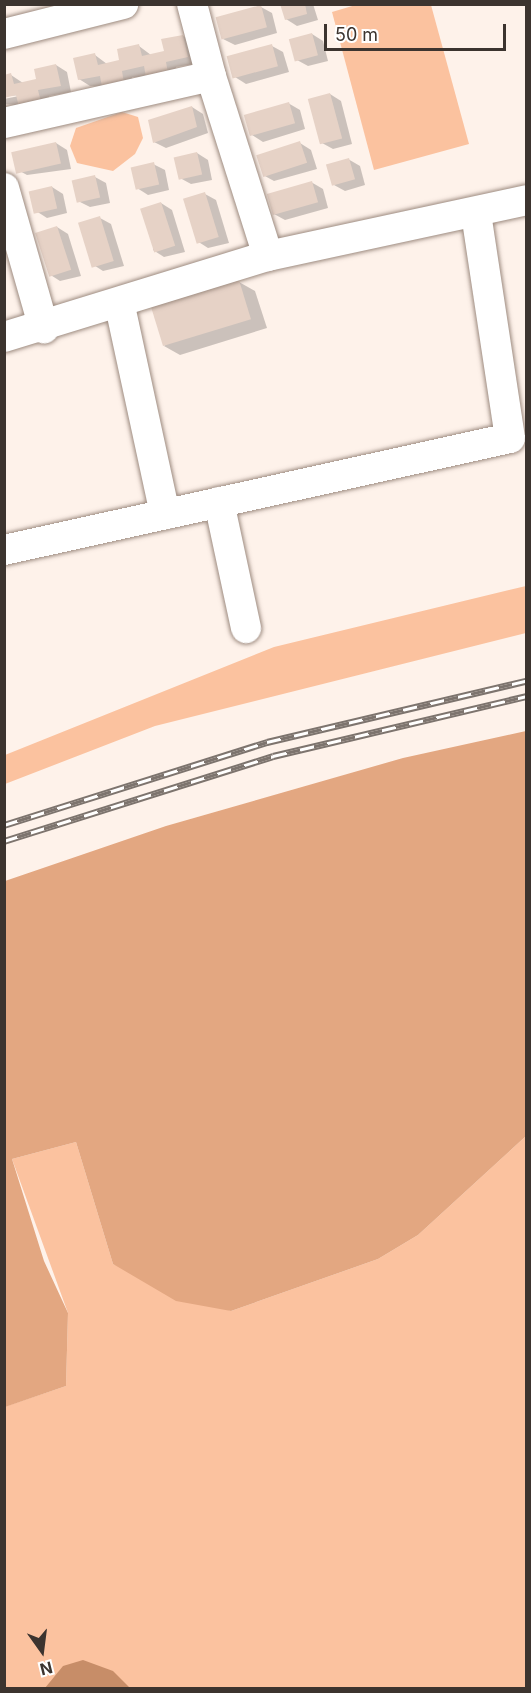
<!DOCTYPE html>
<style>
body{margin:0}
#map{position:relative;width:531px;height:1693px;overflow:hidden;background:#fef2ea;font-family:Inter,sans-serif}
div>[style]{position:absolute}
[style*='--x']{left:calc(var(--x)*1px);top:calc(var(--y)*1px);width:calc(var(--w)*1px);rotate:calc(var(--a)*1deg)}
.green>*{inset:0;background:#fbc29f}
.forest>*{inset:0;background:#e3a781}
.water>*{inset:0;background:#c78d68}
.shadow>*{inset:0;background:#0003}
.building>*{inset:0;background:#e6d2c6;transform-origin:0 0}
.roads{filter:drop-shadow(0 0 2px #9d8b80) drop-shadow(0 0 2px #9d8b80)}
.minor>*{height:30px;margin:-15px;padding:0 15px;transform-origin:15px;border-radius:15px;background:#fff}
.rail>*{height:7px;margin-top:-3.5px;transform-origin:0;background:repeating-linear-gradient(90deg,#fff 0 14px,#7d746e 0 28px);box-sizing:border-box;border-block:2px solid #7d746e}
span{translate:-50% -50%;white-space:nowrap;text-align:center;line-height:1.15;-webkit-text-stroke:5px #fff;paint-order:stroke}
.frame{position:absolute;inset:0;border:6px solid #3c342f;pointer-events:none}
.north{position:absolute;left:12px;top:1621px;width:60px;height:60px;-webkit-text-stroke:4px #fff;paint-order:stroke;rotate:166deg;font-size:16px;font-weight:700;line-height:24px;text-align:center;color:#3c342f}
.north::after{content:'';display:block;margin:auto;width:21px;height:27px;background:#3c342f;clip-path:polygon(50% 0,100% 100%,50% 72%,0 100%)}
.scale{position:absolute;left:324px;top:24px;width:182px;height:27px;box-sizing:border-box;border:3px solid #3c342f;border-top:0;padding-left:8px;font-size:18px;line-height:21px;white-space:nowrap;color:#3c342f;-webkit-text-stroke:4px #fff;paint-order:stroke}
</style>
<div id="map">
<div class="green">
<div style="clip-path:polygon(359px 4px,431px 5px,469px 144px,374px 170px,332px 12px)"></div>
<div style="clip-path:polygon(122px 112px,138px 117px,143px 138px,135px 154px,113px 171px,77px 163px,70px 146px,76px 128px)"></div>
<div style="clip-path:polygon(526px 586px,526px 633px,155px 726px,5px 784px,5px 755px,274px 647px)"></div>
<div style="clip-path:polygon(526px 1136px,526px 1688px,5px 1688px,4px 1407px,66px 1386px,68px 1313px,12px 1159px,76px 1142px,113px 1264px,231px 1311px,378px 1259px,418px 1235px)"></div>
</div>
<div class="forest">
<div style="clip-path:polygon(526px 731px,526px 1136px,418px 1235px,378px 1259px,231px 1311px,176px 1301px,113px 1264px,76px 1142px,12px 1159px,44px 1261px,68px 1313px,66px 1386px,5px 1407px,5px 881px,166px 826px,403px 758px)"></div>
</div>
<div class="water">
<div style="clip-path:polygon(83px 1660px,113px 1671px,130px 1688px,45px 1688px,63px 1666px)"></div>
</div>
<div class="shadow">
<div style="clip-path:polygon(282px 4px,313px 4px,318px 20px,297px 26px,286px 19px)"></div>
<div style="clip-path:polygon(261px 7px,272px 13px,277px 33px,235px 45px,223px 39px)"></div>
<div style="clip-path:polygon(312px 34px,323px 41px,328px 61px,308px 66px,297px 60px)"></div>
<div style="clip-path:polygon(183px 36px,194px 43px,199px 63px,176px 67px,179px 79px,132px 77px,135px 89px,90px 86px,79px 79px,95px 55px,107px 64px,121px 61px,139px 46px,151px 55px,166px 52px)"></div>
<div style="clip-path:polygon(272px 46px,283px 52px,289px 72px,246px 84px,235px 77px)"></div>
<div style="clip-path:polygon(56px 65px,67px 72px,71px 92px,49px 96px,51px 108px,4px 104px,4px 99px,24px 95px,4px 96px,11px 75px,23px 83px,38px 80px)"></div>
<div style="clip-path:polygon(330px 94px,341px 101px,352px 144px,333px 149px,322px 143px)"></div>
<div style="clip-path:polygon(288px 103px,300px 110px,305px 129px,263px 142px,252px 135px)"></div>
<div style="clip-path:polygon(192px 107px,203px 114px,208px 133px,166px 148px,154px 142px)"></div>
<div style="clip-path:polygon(56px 143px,67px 150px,71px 169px,27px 175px,16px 169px)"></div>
<div style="clip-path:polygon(300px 143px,311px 150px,317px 169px,274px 181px,263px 175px)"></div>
<div style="clip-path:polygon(197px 153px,208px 160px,212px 180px,191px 184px,180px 178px)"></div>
<div style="clip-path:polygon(348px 159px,360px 166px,365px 185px,345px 191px,334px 185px)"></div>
<div style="clip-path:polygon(153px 164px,165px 170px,169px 190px,148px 195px,137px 188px)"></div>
<div style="clip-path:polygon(95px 177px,106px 183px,110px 203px,90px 207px,78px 201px)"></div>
<div style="clip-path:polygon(311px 182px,323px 189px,328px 208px,285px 220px,274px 214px)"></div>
<div style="clip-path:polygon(52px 187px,63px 194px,67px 213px,47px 218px,36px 211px)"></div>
<div style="clip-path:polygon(205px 194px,216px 200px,229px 243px,208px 248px,197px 241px)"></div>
<div style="clip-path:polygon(161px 203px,172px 210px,185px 252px,164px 257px,153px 250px)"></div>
<div style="clip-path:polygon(100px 218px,111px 224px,124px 266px,103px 271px,92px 264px)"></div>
<div style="clip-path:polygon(57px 227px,68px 234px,81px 276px,60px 281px,49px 274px)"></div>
<div style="clip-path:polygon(239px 282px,255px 291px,267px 328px,180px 355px,164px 346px)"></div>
</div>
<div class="building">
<div style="clip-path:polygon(280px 4px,305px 4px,307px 14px,285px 20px)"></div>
<div style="left:261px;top:5px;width:23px;height:47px;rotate:75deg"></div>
<div style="left:312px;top:33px;width:23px;height:24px;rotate:75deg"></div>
<div style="clip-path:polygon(183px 35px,188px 57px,166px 62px,168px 73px,146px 77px,144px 66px,122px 71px,124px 83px,102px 87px,100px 76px,78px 80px,73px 58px,95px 53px,98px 65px,119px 60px,117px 49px,139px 44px,142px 56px,164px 51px,161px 39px)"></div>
<div style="left:272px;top:44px;width:23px;height:47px;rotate:75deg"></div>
<div style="clip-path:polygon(56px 64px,61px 86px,38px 90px,41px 102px,19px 107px,16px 95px,4px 98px,4px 75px,11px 73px,14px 84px,36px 79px,34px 69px)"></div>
<div style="left:330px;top:93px;width:47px;height:23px;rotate:75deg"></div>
<div style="left:289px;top:102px;width:22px;height:47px;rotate:74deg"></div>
<div style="clip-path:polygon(192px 106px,197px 127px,153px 143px,148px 120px)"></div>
<div style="left:300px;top:141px;width:23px;height:46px;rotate:72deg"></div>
<div style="left:56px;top:142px;width:22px;height:46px;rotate:77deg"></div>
<div style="left:197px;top:152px;width:23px;height:24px;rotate:77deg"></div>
<div style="left:349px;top:158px;width:22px;height:24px;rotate:74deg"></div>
<div style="left:154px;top:162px;width:23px;height:24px;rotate:77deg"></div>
<div style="left:95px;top:175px;width:23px;height:24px;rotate:77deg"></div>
<div style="left:312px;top:181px;width:22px;height:47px;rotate:74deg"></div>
<div style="left:52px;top:186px;width:23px;height:24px;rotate:77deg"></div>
<div style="left:205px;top:192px;width:47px;height:23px;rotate:73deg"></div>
<div style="left:161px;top:202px;width:46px;height:22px;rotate:72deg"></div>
<div style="left:100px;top:216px;width:47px;height:23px;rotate:73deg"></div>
<div style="left:57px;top:226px;width:46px;height:23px;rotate:72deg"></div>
<div style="left:239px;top:280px;width:41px;height:92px;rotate:73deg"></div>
</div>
<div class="roads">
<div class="minor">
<div style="--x:4;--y:34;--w:123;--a:-14.1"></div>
<div style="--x:4;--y:123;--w:212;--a:-12.8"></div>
<div style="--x:211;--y:76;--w:74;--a:-104.8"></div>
<div style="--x:4;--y:188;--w:146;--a:74.1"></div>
<div style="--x:268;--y:256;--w:264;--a:-12.2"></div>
<div style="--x:120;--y:306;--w:213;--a:77.8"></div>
<div style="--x:4;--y:337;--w:276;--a:-17.1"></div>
<div style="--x:268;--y:256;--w:189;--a:-107.6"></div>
<div style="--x:219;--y:502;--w:129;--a:77.9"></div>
<div style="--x:4;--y:550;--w:518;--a:-12.48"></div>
<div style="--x:510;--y:438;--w:228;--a:-98.6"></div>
</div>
</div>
<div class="rail">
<div style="--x:4;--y:825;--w:276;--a:-17.5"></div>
<div style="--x:267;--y:742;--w:266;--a:-13.3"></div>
<div style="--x:4;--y:841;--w:282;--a:-17.5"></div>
<div style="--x:273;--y:756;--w:260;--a:-13.3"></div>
</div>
<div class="frame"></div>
<div class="north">N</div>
<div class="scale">50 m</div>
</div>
